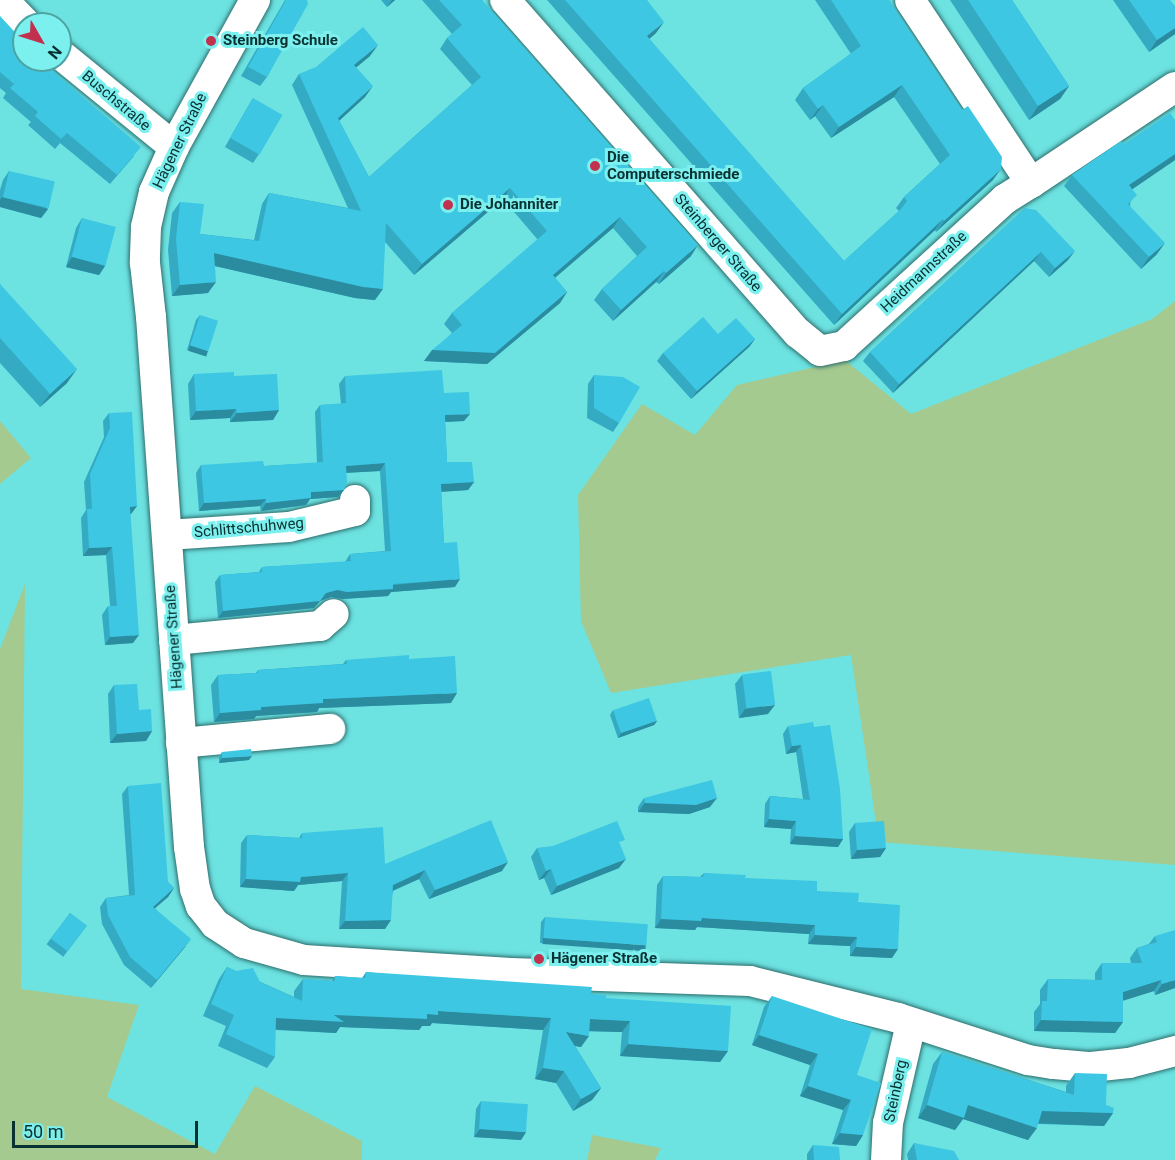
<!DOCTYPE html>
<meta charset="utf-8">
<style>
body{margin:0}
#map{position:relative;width:1175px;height:1160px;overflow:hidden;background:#6ce2e1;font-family:Roboto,sans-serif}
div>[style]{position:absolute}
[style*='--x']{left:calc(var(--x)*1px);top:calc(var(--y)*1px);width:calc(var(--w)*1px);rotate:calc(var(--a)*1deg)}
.green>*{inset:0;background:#a5ca8f}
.roads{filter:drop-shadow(0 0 2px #2e6d6c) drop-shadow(0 0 2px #2e6d6c)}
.street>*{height:30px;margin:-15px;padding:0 15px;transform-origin:15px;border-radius:15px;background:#fff}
.wall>*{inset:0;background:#34abc3;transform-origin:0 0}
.shaded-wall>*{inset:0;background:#2b8b9f;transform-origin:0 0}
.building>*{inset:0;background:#3dc7e3;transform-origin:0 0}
.dots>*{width:16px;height:16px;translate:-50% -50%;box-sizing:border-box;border:3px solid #7bf0ee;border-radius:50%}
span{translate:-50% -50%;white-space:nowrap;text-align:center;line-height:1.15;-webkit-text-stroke:6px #7bf0ee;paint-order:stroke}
.poi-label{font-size:15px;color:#093131;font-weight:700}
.left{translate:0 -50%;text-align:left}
.street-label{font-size:15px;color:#093131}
.north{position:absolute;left:12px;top:12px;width:60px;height:60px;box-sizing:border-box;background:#7bf0ee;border:2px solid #4da4a2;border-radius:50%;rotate:129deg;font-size:16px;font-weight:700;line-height:24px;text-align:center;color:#093131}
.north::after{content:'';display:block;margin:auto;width:21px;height:27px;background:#c1314e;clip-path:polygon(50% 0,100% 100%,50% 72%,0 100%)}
.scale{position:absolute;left:12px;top:1121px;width:186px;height:27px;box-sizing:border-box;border:3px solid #093131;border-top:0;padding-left:8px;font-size:18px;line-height:21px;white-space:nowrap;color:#093131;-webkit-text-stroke:4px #7bf0ee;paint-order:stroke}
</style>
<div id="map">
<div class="green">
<div style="clip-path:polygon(1175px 301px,1175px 865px,879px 842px,851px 655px,611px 693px,581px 621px,578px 495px,642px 404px,695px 435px,737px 385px,845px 360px,911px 414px,1152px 319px)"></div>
<div style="clip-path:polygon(0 421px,31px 458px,0 484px)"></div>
<div style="clip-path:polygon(25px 584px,21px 989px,139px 1005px,107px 1097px,215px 1154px,255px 1086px,362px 1141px,362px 1160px,0 1160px,0 649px)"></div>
<div style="clip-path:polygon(592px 1135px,661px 1148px,655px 1160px,587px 1160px)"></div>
</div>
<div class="roads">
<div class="street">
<div style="--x:3;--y:0;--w:33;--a:46"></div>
<div style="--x:255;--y:0;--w:168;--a:118.9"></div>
<div style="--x:174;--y:147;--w:49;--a:114"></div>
<div style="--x:154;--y:192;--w:36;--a:103"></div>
<div style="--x:146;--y:227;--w:36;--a:92"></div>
<div style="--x:145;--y:263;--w:54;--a:83.7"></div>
<div style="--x:151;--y:317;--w:531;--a:85.9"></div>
<div style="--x:189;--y:847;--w:42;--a:81.9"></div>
<div style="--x:195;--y:889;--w:18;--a:71"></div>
<div style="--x:201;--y:906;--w:23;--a:52"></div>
<div style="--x:215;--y:924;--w:35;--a:33"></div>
<div style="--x:244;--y:943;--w:62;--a:15.8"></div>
<div style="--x:304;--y:960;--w:207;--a:3.6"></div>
<div style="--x:511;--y:973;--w:239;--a:1.9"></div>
<div style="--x:750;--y:981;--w:153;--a:14"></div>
<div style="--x:898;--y:1018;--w:137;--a:17.9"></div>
<div style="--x:1028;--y:1060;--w:26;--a:9"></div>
<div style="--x:1054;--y:1064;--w:37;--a:5"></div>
<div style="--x:1091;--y:1067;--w:38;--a:-6"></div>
<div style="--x:1129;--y:1063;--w:48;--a:-14.6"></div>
<div style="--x:505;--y:0;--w:444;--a:48.7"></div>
<div style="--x:798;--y:333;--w:28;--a:39"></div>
<div style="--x:820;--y:351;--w:25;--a:-12"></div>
<div style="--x:844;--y:346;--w:218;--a:-42.4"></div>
<div style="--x:1005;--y:199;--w:31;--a:-32"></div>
<div style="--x:1031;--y:183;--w:219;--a:-123.5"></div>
<div style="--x:60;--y:54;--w:147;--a:39.2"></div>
<div style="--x:1031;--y:183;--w:173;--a:-33.7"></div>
<div style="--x:167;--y:535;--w:122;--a:-3.8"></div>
<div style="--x:289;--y:527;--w:68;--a:-13.6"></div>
<div style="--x:355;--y:511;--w:11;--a:-90"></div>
<div style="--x:174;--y:640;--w:147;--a:-5.5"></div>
<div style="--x:320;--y:626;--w:18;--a:-41"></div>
<div style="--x:181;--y:743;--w:150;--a:-5.4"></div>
<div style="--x:886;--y:1160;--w:37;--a:-87"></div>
<div style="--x:888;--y:1123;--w:103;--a:-77"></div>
</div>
</div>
<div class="wall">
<div style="clip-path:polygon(285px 0,307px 0,267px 77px,260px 86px,241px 76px)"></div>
<div style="clip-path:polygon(381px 0,395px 0,387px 7px)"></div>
<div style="clip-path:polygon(422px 0,482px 0,691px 256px,659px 284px,656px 282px,613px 321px,594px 300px,602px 289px,637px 256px,613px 228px,555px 278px,567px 292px,560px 303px,487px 364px,424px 361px,452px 333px,444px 324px,452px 313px,538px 240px,503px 199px,414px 275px,385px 242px,375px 300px,355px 298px,215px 266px,208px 293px,172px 296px,168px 250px,172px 213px,180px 202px,200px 234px,254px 240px,262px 204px,269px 193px,348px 208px,292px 85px,299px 74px,370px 56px,356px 67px,365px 97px,339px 121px,369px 177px,472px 85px,440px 49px,447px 38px,452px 34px)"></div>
<div style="clip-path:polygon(547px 0,647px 0,656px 33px,649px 39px,844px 261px,899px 211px,896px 208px,904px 197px,940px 164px,894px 97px,831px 138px,815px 116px,810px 120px,795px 100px,803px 88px,851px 54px,815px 0,889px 0,993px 180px,936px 232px,935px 230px,834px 325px)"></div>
<div style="clip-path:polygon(950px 0,1012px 0,1069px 86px,1060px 99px,1029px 120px)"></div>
<div style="clip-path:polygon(1113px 0,1170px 0,1175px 34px,1149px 52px)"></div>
<div style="clip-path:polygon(0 16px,24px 60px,134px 156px,110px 184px,60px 143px,55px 149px,28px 125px,31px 122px,3px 98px,6px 93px,0 88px)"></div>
<div style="clip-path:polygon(253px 98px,259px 154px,253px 163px,225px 147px,247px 108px)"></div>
<div style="clip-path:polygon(1175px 120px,1175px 160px,1132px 189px,1130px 206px,1157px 254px,1141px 269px,1064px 186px,1072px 175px,1124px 144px)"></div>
<div style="clip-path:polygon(9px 171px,48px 209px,41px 218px,0 207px,0 190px,3px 180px)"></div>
<div style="clip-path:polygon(1025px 208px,1068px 260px,1049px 277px,1034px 261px,893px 393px,863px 361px,870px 352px)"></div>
<div style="clip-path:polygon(82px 218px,105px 266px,99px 275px,66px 267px,76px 228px)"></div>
<div style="clip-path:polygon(0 284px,67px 383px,40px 407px,0 363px)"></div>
<div style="clip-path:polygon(200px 315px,205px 356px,187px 350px,196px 320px)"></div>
<div style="clip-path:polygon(718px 334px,755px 339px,749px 347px,691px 399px,657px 361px,663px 353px)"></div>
<div style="clip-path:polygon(194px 374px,234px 376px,279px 410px,273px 420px,230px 422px,230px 418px,190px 420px,188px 384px)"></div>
<div style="clip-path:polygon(594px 375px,619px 423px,613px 432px,587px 418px,588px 384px)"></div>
<div style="clip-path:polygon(345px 376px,444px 393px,464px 421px,445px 422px,447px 462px,474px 482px,468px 490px,441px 492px,444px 543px,455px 587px,391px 592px,388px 596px,342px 599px,331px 597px,320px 601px,314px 608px,218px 618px,215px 582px,220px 575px,259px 572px,262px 567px,345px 562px,350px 554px,385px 551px,380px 471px,346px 473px,344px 490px,338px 497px,310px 499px,306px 505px,261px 511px,260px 506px,199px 511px,196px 473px,201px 465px,264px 466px,317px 463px,315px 412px,320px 405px,341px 404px,339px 384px)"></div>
<div style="clip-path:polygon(109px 413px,137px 506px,130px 515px,133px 643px,105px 645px,102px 615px,108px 606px,110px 606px,106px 555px,83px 556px,81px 518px,86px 510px,84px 482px,104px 437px,103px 421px)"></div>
<div style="clip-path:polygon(409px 659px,451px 703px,319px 708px,317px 712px,256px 716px,254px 719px,214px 722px,211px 685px,218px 675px,256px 673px,258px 670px,343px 664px,346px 660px)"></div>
<div style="clip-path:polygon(742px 675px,768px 714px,739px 718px,735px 684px)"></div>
<div style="clip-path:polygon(114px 685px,139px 710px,152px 731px,146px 741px,110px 743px,108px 694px)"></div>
<div style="clip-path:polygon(613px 710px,657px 721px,654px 725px,618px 738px,610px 715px)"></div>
<div style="clip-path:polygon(788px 726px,814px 727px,843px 839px,838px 847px,790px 844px,791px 829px,764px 827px,765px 804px,770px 796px,803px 799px,796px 752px,786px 754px,783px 734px)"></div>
<div style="clip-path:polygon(222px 752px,249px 760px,219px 763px,219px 757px)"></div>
<div style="clip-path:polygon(128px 786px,168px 882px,174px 888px,168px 897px,155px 908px,185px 947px,151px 988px,124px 965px,102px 924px,100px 907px,106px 898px,129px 895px,122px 794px)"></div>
<div style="clip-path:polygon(644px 798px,710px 807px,689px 814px,638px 812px,638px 807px)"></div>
<div style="clip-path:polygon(855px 823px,886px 848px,880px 857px,851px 859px,849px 832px)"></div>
<div style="clip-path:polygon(302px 833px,385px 864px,502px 871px,429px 899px,419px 879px,393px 891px,385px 929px,339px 929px,342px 881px,298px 885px,294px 891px,240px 887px,241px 843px,247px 835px,299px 838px)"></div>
<div style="clip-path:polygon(620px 846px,619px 868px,551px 895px,544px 878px,539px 880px,531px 857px,537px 848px)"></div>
<div style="clip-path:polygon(704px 873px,745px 878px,817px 891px,858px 902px,892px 958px,850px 956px,850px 946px,808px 944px,809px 934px,697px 927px,695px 930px,655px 928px,657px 885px,663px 876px,700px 877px)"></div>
<div style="left:70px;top:913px;width:21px;height:39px;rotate:37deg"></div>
<div style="clip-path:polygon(545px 917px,643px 950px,540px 943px,541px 922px)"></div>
<div style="clip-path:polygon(1155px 936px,1175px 988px,1155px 995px,1154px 991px,1123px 1000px,1123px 1022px,1115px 1033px,1034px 1031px,1034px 1012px,1040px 1004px,1040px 990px,1048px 979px,1095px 980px,1095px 973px,1102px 963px,1131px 963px,1130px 958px,1137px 948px,1149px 944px)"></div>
<div style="clip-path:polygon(227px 967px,294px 997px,294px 991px,303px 979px,332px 981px,335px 976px,362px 978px,366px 972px,591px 994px,606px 998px,728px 1051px,720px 1062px,620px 1056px,622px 1032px,589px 1031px,581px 1047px,575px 1046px,601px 1088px,592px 1100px,573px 1111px,556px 1083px,535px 1079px,543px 1030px,432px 1023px,430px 1026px,422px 1026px,419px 1030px,340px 1027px,336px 1033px,275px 1030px,275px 1057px,267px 1068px,218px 1046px,226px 1026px,203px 1016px,219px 979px)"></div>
<div style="clip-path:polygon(772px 996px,857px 1075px,863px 1135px,856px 1146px,832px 1144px,843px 1110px,800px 1096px,810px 1065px,752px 1045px,764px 1007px)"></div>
<div style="clip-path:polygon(942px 1052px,1066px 1092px,1066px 1086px,1075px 1073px,1113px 1113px,1104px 1126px,1038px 1124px,1028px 1140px,963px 1119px,955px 1130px,918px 1118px,933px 1064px)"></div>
<div style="clip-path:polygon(481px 1101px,526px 1132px,521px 1140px,474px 1137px,476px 1109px)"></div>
<div style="clip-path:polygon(914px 1143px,959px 1160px,908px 1160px,907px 1154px)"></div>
<div style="clip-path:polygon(813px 1145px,840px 1160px,807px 1160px,807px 1154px)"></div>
</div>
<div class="shaded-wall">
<div style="clip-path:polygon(392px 0,395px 0,387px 7px)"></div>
<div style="clip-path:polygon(664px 22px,656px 33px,639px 48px,647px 36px)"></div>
<div style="clip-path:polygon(1175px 28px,1175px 34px,1149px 52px,1157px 40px)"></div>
<div style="clip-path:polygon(378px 45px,370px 56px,346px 76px,354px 65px)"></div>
<div style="clip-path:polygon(902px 85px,894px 97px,831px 138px,839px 127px)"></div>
<div style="clip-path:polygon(373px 86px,365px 97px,330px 129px,338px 118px)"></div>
<div style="clip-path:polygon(1069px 86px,1060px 99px,1029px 120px,1038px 106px)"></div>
<div style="clip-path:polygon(823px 105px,815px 116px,810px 120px,818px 109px)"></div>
<div style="clip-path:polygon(1175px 154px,1175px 160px,1121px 197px,1129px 185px)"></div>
<div style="clip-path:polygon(1001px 169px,993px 180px,936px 232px,944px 221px)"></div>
<div style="clip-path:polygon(510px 188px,503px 199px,414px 275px,422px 264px)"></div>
<div style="clip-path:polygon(2px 197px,48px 209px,41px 218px,0 207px,0 200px)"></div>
<div style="clip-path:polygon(620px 217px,613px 228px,545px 286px,553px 275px)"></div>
<div style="clip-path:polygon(943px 219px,935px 230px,834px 325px,842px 314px)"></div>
<div style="clip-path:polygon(1165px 243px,1157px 254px,1141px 269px,1149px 257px)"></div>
<div style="clip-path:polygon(698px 245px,691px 256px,659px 284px,666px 273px)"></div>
<div style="clip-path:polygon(1075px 251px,1068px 260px,1049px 277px,1055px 268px)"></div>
<div style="clip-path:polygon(1041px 252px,1034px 261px,893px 393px,899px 384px)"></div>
<div style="clip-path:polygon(214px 253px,383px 289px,375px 300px,355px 298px,206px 264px)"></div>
<div style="clip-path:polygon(72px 257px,105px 266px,99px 275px,66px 267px)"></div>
<div style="clip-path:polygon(664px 271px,656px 282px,613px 321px,621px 310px)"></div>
<div style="clip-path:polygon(216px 282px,208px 293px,172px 296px,180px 285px)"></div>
<div style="clip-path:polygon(567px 292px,560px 303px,487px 364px,424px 361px,432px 350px)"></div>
<div style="clip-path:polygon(755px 339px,749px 347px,691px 399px,697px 391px)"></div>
<div style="left:190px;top:345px;width:19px;height:6px;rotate:18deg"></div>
<div style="clip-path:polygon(77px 369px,67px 383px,40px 407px,50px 394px)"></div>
<div style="clip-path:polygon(236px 409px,230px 418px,190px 420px,196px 411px)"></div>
<div style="clip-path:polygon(279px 410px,273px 420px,230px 422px,237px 413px)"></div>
<div style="clip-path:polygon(470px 414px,464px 421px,440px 422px,445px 415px)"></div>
<div style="clip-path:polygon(385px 463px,380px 471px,341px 473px,346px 466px)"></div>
<div style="clip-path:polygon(474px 482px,468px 490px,435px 492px,441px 484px)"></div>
<div style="clip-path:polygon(344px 490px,338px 497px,310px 499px,306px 505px,261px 511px,266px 503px,311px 492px)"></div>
<div style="clip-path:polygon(266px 499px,260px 506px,199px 511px,204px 503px)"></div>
<div style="clip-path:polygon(137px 506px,131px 514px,124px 515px,130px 507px)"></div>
<div style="clip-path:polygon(112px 547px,106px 555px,83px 556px,89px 548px)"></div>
<div style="clip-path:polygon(460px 579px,455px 587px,391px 592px,388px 596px,342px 599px,331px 597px,320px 601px,314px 608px,218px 618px,223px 611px,326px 593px,337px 590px)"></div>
<div style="clip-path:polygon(139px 635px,133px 643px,105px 645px,110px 637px)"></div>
<div style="clip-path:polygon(457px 693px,451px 703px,319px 708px,317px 712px,256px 716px,254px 719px,214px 722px,220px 713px,323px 699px)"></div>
<div style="clip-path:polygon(775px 705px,768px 714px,739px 718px,745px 709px)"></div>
<div style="clip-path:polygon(657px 721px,654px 725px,618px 738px,621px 733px)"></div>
<div style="clip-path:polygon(152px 731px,146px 741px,110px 743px,117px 734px)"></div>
<div style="clip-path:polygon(801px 745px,796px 752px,786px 754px,792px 746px)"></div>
<div style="clip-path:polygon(252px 756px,249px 760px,219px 763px,222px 758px)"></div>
<div style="clip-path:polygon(717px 798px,710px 807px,689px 814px,638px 812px,645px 803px)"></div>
<div style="clip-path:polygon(769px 819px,796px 821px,791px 829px,764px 827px)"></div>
<div style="clip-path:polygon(795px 836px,843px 839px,838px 847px,790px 844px)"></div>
<div style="clip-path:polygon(886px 848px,880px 857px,851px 859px,857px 850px)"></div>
<div style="clip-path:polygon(626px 859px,619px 868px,551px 895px,557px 886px)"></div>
<div style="clip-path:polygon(508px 862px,502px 871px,429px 899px,435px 890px)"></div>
<div style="clip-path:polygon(551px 869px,544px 878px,539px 880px,546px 871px)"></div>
<div style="clip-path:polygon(425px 870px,419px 879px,387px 893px,393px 885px)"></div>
<div style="clip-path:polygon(348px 873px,342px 881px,298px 885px,294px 891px,240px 887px,246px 879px,301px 877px)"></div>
<div style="clip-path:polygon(174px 888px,168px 897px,147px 915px,153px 907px)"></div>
<div style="clip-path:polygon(702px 918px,815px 925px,809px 934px,697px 927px,695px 930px,655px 928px,661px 919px)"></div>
<div style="clip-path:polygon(391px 920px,385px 929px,339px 929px,345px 921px)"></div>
<div style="clip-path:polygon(815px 935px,857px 937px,850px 946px,808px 944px)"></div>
<div style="left:543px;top:938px;width:103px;height:6px;rotate:4deg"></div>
<div style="clip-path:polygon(191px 939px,185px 947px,151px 988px,157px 980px)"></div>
<div style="clip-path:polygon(856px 947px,898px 949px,892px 958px,850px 956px)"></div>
<div style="clip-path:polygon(1161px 980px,1154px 991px,1116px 1003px,1123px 992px)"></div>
<div style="clip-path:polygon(1175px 980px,1175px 988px,1155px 995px,1162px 984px)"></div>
<div style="clip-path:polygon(438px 1011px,551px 1018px,543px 1030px,432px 1023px,430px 1026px,422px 1026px,419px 1030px,340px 1027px,336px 1033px,268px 1029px,276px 1018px,334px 1015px,427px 1014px)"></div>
<div style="clip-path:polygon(590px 1019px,630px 1021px,622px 1032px,582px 1031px)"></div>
<div style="clip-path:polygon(1041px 1020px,1123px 1022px,1115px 1033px,1034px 1031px)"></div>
<div style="clip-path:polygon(566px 1032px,589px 1036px,581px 1047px,558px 1043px)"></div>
<div style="clip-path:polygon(759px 1035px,818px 1054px,810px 1065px,752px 1045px)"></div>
<div style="clip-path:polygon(628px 1044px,728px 1051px,720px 1062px,620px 1056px)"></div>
<div style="clip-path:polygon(543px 1068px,564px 1071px,556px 1083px,535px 1079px)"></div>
<div style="clip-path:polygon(808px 1086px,851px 1100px,843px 1110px,800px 1096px)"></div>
<div style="clip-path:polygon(601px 1088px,592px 1100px,573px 1111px,581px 1099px)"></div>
<div style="clip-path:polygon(927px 1105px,968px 1105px,1037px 1128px,1028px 1140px,963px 1119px,955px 1130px,918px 1118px)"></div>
<div style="clip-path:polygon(1042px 1111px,1113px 1113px,1104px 1126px,1033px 1123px)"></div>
<div style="clip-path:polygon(480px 1129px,526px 1132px,521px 1140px,474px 1137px)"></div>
<div style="clip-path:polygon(840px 1133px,863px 1135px,856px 1146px,832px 1144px)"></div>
</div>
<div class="building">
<div style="clip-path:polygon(286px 0,307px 0,308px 4px,267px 77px,248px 67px)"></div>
<div style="clip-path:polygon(439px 0,482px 0,698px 245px,666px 273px,664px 271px,621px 310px,602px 289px,647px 247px,620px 217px,553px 275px,567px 292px,495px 353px,432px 350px,462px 325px,452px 313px,547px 231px,510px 188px,422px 264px,386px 223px,383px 289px,363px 287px,214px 253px,216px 282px,180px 285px,176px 239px,180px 202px,204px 204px,200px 234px,259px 241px,269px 193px,361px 211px,299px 74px,316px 67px,363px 27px,378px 45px,354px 65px,373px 86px,338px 118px,369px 177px,481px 77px,447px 38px,462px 25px)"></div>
<div style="clip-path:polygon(565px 0,647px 0,664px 22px,647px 36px,844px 261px,901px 209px,907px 201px,904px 197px,950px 155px,902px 85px,839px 127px,823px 105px,818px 109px,803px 88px,861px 46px,831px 0,889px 0,962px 110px,968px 106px,1002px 157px,1001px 169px,944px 221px,943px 219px,842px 314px)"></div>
<div style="clip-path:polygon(968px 0,1012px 0,1069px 86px,1038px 106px)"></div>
<div style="clip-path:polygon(1129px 0,1170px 0,1175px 6px,1175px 28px,1157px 40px)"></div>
<div style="clip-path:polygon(0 16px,24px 42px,24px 60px,40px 60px,141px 147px,117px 175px,67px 133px,61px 139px,35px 116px,38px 112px,10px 88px,14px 84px,0 72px)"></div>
<div style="left:253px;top:98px;width:34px;height:46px;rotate:30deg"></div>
<div style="clip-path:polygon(1170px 113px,1175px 120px,1175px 154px,1129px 185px,1137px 195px,1128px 204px,1165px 243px,1149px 257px,1072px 175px,1121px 141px,1124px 144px)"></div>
<div style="left:9px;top:171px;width:47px;height:27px;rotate:13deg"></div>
<div style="clip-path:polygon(1025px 208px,1036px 210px,1075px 251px,1055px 268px,1041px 252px,899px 384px,870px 352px)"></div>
<div style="left:82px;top:218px;width:35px;height:40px;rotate:15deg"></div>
<div style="clip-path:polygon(0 284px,77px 369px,50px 394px,0 338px)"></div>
<div style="left:200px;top:315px;width:19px;height:32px;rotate:18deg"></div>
<div style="clip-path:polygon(703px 317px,718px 334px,736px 318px,755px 339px,697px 391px,663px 353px)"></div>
<div style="clip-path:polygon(442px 370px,444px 393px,469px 392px,470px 414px,445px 415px,446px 438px,447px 462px,472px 462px,474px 482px,441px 484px,444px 543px,457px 542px,460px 579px,393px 584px,393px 589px,347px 592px,337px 590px,326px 593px,320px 601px,223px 611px,220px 575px,262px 572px,262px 567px,351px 561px,350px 554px,391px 551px,385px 463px,346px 466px,347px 482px,344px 490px,311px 492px,311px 498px,266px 503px,266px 499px,204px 503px,201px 465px,263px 461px,264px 466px,323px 462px,320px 405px,346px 403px,345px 376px)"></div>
<div style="clip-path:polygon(234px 372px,234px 376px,277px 374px,279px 410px,237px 413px,236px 409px,196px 411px,194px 374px)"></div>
<div style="clip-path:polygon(594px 375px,623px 377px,640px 387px,619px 423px,594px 408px)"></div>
<div style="clip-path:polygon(132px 412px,137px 506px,130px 507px,139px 635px,110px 637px,108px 606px,117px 606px,112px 547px,89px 548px,87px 509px,92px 509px,90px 474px,110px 428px,109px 413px)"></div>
<div style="clip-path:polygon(409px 655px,409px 659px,455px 656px,457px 693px,323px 699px,323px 703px,261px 707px,261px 710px,220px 713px,218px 675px,258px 673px,258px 670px,347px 664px,346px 660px)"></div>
<div style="left:771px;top:671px;width:34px;height:29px;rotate:83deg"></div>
<div style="clip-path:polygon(137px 684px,139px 710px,151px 709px,152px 731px,117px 734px,114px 685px)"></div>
<div style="left:649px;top:698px;width:24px;height:38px;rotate:71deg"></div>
<div style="clip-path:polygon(813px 722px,814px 727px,830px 725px,840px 789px,843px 839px,795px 836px,796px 821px,769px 819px,770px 796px,810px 800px,801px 745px,792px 746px,788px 726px)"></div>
<div style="clip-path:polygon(251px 749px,252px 756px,222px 758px,222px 752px)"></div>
<div style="clip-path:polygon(712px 780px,717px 798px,696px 805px,645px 803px,644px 798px)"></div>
<div style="clip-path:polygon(161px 783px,168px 882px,174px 888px,153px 907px,191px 939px,157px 980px,130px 957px,108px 915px,106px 898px,135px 895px,128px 786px)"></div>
<div style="clip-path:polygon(491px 820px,508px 862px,435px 890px,425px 870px,393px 885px,391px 920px,345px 921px,348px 873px,301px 877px,300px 882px,246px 879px,247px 835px,302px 838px,302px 833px,383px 827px,385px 864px)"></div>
<div style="clip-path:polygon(617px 821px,625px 840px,619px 842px,626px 859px,557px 886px,551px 869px,546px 871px,537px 848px,553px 846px)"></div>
<div style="left:884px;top:821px;width:27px;height:29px;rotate:86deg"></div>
<div style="clip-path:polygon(704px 873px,746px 875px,745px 878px,817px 881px,817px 891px,859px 893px,858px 902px,900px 905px,898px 949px,856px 947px,857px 937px,815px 935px,815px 925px,702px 918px,701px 921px,661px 919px,663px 876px,703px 877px)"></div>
<div style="left:70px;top:913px;width:21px;height:32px;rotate:37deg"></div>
<div style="left:545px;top:917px;width:103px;height:21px;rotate:4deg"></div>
<div style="clip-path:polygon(1175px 930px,1175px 980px,1162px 984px,1161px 980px,1123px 992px,1123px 1022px,1041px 1020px,1042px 1001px,1047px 1001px,1048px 979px,1102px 980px,1102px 963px,1142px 963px,1137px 948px,1157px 942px,1155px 936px)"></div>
<div style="clip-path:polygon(227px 967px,236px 971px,253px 968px,260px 982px,302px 1001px,303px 979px,335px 981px,335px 976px,365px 978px,366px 972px,592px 987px,591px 994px,606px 995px,606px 998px,731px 1006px,728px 1051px,628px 1044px,630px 1021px,590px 1019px,589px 1036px,566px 1032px,601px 1088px,581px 1099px,564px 1071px,543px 1068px,551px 1018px,438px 1011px,438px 1015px,427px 1014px,427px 1019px,334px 1015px,344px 1022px,276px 1018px,275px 1057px,226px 1034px,234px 1015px,211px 1004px)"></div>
<div style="clip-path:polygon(772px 996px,872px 1029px,857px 1075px,881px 1083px,863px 1135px,840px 1133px,851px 1100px,808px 1086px,818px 1054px,759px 1035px)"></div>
<div style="clip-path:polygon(942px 1052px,1074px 1095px,1075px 1073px,1107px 1074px,1106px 1105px,1114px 1108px,1113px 1113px,1042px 1111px,1037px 1128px,968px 1105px,964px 1118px,927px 1105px)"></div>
<div style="left:481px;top:1101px;width:47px;height:28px;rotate:4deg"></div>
<div style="clip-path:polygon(914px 1143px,954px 1151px,959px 1160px,917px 1160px)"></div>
<div style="clip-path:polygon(813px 1145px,839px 1147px,840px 1160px,814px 1160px)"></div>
</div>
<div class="dots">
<div style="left:211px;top:41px;background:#c1314e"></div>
<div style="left:595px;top:166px;background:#c1314e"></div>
<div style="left:448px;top:205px;background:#c1314e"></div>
<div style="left:539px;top:959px;background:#c1314e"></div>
</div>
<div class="poi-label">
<span class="left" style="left:223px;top:41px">Steinberg Schule</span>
<span class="left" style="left:607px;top:166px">Die<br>Computerschmiede</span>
<span class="left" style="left:460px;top:205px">Die Johanniter</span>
<span class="left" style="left:551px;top:959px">Hägener Straße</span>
</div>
<div class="street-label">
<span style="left:116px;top:101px;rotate:40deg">Buschstraße</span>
<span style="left:180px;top:141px;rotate:-64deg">Hägener Straße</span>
<span style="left:718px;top:243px;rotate:49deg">Steinberger Straße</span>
<span style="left:924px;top:272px;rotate:-43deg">Heidmannstraße</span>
<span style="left:249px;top:528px;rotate:-5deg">Schlittschuhweg</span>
<span style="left:174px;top:637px;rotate:-94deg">Hägener Straße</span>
<span style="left:896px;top:1091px;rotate:-78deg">Steinberg</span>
</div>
<div class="north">N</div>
<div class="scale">50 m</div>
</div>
